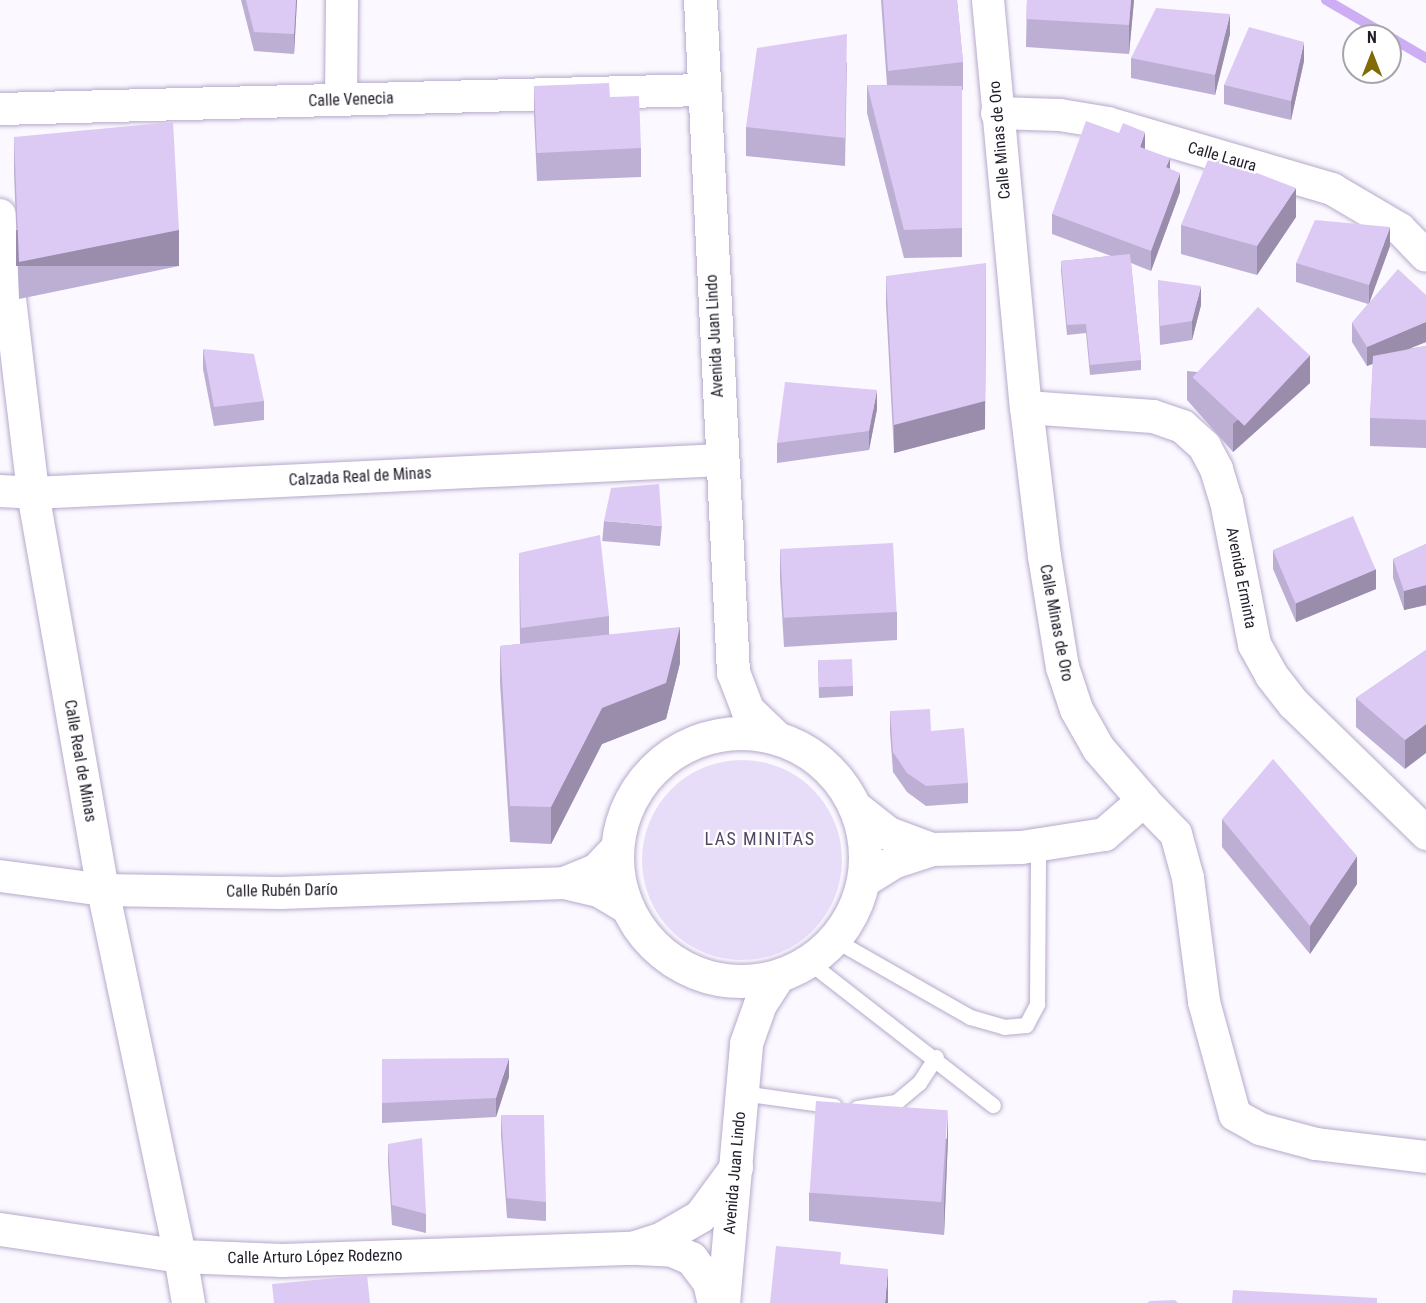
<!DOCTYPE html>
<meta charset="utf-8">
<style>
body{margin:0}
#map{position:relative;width:1426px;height:1303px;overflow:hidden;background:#fbf8ff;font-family:"Roboto Condensed",sans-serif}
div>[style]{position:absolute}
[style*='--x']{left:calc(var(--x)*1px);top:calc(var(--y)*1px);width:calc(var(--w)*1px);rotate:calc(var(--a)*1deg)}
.green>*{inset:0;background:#e8ddf9}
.round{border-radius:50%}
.stream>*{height:10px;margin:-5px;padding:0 5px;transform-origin:5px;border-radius:5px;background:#cdaef4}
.roads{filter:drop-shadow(0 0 2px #b7a9cb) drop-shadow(0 0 2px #b7a9cb)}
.service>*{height:15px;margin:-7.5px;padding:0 7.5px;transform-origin:7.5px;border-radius:7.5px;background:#fff}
.minor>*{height:32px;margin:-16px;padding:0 16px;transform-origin:16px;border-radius:16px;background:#fff}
.tertiary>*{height:33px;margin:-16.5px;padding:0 16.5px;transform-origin:16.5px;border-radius:16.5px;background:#fff}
.tertiary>.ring{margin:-16.5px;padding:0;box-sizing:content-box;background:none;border:33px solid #fff;border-radius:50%}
.wall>*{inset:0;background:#bdaed3;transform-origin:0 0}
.shaded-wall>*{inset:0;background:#9a8dac;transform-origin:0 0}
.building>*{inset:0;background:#dccaf5;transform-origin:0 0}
span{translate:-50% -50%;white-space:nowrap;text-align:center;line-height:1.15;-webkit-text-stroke:4.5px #fff;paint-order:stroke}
.street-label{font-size:16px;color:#231d2a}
.neighbourhood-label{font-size:18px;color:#544764;letter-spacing:1.5px}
.north{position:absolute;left:1342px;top:24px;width:60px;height:60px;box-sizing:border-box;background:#fff;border:2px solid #a7a5aa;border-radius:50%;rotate:0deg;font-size:16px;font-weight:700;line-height:24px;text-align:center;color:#231d2a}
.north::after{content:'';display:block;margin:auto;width:21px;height:27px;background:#816b05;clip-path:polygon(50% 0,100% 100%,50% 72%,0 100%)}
</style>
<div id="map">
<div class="green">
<div class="round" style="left:642px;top:760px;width:200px;height:200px"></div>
</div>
<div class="stream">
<div style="--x:1326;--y:0;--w:72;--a:30.1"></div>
<div style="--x:1390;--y:37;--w:42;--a:30.3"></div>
</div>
<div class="roads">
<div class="service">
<div style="--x:835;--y:940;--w:155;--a:29.7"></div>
<div style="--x:970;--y:1017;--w:35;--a:16"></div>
<div style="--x:1004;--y:1027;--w:22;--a:-5"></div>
<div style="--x:1026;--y:1025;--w:24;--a:-62"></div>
<div style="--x:1037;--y:1004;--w:160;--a:-89.6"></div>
<div style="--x:809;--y:962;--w:233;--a:37.9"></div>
<div style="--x:742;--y:1093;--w:93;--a:8"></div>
<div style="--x:857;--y:1108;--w:39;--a:-9"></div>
<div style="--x:896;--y:1102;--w:30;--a:-40"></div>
<div style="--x:919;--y:1083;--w:31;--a:-57"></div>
</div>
<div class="minor">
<div style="--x:988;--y:0;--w:409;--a:84.7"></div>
<div style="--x:341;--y:100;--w:100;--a:-89.4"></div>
<div style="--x:0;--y:109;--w:703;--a:-1.55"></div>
<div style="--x:997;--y:113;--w:63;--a:1.8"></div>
<div style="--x:1060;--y:115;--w:49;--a:9.5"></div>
<div style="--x:1108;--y:123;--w:234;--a:16.4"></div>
<div style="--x:1332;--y:189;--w:79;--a:30.5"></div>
<div style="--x:1400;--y:229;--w:37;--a:46"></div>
<div style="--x:0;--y:215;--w:280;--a:83.2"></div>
<div style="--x:33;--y:493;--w:403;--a:80"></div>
<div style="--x:103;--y:890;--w:374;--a:78.1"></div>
<div style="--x:0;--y:491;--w:33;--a:3"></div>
<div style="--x:33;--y:493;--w:689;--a:-2.75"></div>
<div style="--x:1143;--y:800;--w:47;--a:45.9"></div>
<div style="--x:1176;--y:834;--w:46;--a:74.7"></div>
<div style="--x:1188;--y:878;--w:125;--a:82.6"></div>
<div style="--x:1204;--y:1002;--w:117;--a:74.7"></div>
<div style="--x:1235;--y:1115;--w:29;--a:29"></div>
<div style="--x:1260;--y:1129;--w:58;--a:15"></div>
<div style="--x:1316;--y:1144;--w:111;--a:6.7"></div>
<div style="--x:0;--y:876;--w:104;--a:7.7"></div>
<div style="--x:103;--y:890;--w:178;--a:1"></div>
<div style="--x:281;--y:893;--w:283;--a:-2"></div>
<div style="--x:564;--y:883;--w:36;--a:13"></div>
<div style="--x:599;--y:891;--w:33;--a:31"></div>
<div style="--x:564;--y:883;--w:35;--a:-22"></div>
<div style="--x:596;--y:870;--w:29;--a:-46"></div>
</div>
<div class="tertiary">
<div style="--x:700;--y:0;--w:673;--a:87.19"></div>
<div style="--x:733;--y:672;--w:40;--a:69"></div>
<div style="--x:747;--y:709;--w:42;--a:44"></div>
<div class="ring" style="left:617px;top:733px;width:215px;height:215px"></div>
<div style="--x:855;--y:807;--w:42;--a:38.2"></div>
<div style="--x:888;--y:833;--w:46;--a:20.4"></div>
<div style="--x:864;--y:880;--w:36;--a:-32"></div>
<div style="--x:895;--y:861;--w:38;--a:-18"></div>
<div style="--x:931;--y:849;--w:90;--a:-1.3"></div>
<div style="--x:1021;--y:847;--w:84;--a:-8.9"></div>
<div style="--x:1104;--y:834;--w:52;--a:-41.1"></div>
<div style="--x:1143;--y:800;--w:69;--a:-130.9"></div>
<div style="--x:1098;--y:748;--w:45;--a:-119.4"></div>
<div style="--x:1076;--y:709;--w:44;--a:-108.4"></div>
<div style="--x:1062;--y:667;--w:112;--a:-99.2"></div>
<div style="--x:1044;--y:556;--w:150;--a:-96.9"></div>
<div style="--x:1026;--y:407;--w:127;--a:4.1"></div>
<div style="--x:1153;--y:416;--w:31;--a:19"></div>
<div style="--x:1182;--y:426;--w:30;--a:42"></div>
<div style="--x:1204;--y:446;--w:26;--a:62"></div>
<div style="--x:1216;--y:469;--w:34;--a:73"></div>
<div style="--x:1226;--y:501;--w:146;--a:78.9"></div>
<div style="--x:1254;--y:644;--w:35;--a:61"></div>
<div style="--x:1271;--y:675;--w:37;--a:52"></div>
<div style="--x:1294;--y:704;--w:185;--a:44.3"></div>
<div style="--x:0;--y:1229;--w:182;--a:8.5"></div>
<div style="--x:180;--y:1256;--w:102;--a:2.2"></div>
<div style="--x:282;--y:1260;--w:350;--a:-2"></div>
<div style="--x:632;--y:1248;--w:32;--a:-18"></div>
<div style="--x:662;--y:1238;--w:44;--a:-30.1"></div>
<div style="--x:700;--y:1216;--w:61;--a:-53.7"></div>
<div style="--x:638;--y:1248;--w:34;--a:3"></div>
<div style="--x:672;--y:1250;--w:21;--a:23"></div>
<div style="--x:691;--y:1258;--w:30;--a:53"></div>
<div style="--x:709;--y:1282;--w:22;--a:77"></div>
<div style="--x:180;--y:1256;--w:48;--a:80.3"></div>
<div style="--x:723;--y:1303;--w:261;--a:-84.9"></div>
<div style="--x:746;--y:1043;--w:41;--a:-70.3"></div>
<div style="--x:760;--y:1004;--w:33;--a:-57"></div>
</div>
</div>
<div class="wall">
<div style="clip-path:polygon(241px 0,297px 0,294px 54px,254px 51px)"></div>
<div style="clip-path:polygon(881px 0,957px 0,963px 62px,963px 90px,962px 90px,962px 257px,904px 258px,867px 113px,867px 85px,887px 85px)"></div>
<div style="clip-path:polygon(1027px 0,1134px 0,1129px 54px,1026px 47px)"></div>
<div style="clip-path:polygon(1230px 34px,1215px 95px,1131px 78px,1131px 58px)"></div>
<div style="clip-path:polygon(1304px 61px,1291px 120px,1224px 104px,1224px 85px)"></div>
<div style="clip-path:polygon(847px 62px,845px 166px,746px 156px,746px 127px)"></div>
<div style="clip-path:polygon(534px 86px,610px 97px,641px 148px,641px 177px,537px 181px,534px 115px)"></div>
<div style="clip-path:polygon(14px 137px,179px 266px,19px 299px,14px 173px)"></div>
<div style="clip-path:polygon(1145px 149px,1170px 169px,1180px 192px,1151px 271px,1131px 263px,1141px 360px,1141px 370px,1090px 375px,1086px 333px,1067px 335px,1061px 271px,1061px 261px,1111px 256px,1052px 234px,1052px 214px)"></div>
<div style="clip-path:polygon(1296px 217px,1257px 275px,1181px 254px,1181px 225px)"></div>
<div style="clip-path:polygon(1390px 246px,1369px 302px,1426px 295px,1426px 342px,1407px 349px,1426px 346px,1426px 448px,1370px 446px,1370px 418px,1373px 364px,1367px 366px,1352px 342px,1352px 323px,1368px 304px,1296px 282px,1296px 263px)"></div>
<div style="clip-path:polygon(886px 276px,985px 429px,894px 453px,886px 304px)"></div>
<div style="clip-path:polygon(1158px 280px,1201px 305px,1192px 340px,1160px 345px)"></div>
<div style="clip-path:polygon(203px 349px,264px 401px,264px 420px,214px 426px,203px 369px)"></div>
<div style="clip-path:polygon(1187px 371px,1310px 383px,1233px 452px,1187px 400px)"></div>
<div style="clip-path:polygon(877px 409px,869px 450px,777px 463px,777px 443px)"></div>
<div style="left:604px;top:521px;width:58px;height:20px;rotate:5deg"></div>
<div style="clip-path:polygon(1426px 544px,1426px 605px,1404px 610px,1393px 578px,1393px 559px)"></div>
<div style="clip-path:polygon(780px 550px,897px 612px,897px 640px,784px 647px,780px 579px)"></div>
<div style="clip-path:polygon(1273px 550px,1376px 589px,1296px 622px,1273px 569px)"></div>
<div style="clip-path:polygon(519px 553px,609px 616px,609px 634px,680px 663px,666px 719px,602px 744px,551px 844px,510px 842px,500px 683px,500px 646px,520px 644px)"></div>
<div style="clip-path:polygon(1426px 650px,1405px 769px,1356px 727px,1356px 698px)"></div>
<div style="clip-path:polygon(818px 660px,853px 686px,853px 696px,819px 698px)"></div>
<div style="clip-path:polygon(890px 711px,931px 731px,968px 783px,968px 803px,926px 806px,907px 792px,893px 772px,890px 731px)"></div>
<div style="clip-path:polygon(1222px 819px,1357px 884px,1310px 954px,1222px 847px)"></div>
<div style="clip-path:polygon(382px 1059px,509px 1077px,496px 1117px,382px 1123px)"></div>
<div style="clip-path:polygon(501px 1115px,546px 1202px,546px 1221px,507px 1218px,501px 1135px)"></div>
<div style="clip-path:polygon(948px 1138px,944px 1235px,809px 1221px,809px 1193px)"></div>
<div style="clip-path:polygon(388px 1144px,426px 1214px,426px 1233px,392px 1225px,388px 1163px)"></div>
</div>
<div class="shaded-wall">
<div style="clip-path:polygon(296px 0,297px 0,294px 54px,294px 34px)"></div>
<div style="clip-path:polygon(1131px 0,1134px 0,1129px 54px,1129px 25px)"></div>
<div style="clip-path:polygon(1230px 14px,1230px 34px,1215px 95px,1215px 75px)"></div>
<div style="clip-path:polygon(1304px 42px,1304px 61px,1291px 120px,1291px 101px)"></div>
<div style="clip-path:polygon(1145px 132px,1145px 151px,1140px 147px)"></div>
<div style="clip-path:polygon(1170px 158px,1170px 177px,1166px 167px)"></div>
<div style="clip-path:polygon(1180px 173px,1180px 192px,1151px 271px,1151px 251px)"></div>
<div style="clip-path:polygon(1296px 188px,1296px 217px,1257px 275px,1257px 246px)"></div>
<div style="clip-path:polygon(1390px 227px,1390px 246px,1369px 304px,1369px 285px)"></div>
<div style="left:179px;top:230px;width:36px;height:163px;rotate:90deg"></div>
<div style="clip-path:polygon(986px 263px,985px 429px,894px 453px,894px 425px)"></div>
<div style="clip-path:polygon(1201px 286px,1201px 305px,1192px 340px,1192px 321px)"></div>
<div style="clip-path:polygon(1426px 322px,1426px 342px,1367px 366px,1367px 347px)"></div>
<div style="clip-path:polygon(1310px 355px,1310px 383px,1233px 452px,1233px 424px)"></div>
<div style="clip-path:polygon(877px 390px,877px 409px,869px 450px,869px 431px)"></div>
<div style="clip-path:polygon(1376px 569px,1376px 589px,1296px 622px,1296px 603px)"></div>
<div style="clip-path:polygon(1426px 585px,1426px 605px,1404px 610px,1404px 591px)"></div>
<div style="clip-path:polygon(680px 627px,680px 663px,666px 719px,602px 744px,551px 844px,551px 807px,602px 708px)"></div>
<div style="clip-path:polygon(1426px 724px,1426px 753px,1405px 769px,1405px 740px)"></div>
<div style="clip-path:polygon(1357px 856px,1357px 884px,1310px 954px,1310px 926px)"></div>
<div style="clip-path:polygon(509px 1058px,509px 1077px,496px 1117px,496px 1098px)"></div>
<div style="clip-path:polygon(948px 1110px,948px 1138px,944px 1235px,944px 1206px)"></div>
<div style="clip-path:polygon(888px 1269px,888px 1303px,885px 1303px)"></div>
</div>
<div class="building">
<div style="clip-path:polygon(246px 0,296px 0,294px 34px,254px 32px)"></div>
<div style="clip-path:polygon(883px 0,957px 0,963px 62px,888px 71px)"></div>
<div style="clip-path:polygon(1027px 0,1131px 0,1129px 25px,1026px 19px)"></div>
<div style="clip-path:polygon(1156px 8px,1230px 14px,1215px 75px,1131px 58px)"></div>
<div style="clip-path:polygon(1249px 27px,1304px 42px,1291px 101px,1224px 85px)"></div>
<div style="clip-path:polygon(847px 34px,845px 138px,746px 127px,757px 48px)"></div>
<div style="clip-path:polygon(609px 83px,610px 97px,639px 96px,641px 148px,537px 153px,534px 86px)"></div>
<div style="clip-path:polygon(867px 85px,962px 86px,962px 228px,904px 230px)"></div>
<div style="clip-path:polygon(1086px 121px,1119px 133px,1123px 123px,1145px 132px,1140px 147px,1170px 158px,1166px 167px,1180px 173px,1151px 251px,1052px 214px)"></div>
<div style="clip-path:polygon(173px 122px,179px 230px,19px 262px,14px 137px)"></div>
<div style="clip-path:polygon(1210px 155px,1296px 188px,1257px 246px,1181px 225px)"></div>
<div style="clip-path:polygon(1315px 220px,1390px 227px,1369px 285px,1296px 263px)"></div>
<div style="clip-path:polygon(1130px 254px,1141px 360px,1090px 365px,1086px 324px,1067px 325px,1061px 261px)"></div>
<div style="clip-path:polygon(986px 263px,985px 401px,894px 425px,886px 276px)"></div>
<div style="clip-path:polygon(1398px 269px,1426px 295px,1426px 322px,1367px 347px,1352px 323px)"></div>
<div style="clip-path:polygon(1158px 280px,1201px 286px,1192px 321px,1160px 326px)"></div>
<div style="left:1258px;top:307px;width:71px;height:96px;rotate:43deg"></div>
<div style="clip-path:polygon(1426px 346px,1426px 420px,1370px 418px,1373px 356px)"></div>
<div style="clip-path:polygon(203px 349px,254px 354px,264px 401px,214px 407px)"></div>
<div style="clip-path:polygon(785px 382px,877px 390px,869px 431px,777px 443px)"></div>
<div style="clip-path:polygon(659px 484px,662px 526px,604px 521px,611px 488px)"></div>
<div style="left:1353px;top:516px;width:58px;height:87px;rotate:67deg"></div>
<div style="clip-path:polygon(600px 535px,609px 616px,521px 628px,519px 553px)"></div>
<div style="left:893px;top:543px;width:69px;height:113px;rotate:87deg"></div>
<div style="clip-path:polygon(1426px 544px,1426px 585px,1404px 591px,1393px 559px)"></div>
<div style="clip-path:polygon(680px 627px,666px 683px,602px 708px,551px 807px,510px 806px,500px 646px)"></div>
<div style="clip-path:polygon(1426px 650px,1426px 724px,1405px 740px,1356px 698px)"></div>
<div style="left:852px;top:659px;width:27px;height:34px;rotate:88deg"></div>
<div style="clip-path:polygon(930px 709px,931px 731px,964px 728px,968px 783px,926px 786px,907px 773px,893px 752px,890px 711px)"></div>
<div style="clip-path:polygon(1273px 759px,1357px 856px,1310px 926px,1222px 819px)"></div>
<div style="clip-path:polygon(509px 1058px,496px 1098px,382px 1103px,382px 1059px)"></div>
<div style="left:816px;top:1101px;width:132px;height:92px;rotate:4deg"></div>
<div style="clip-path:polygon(501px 1115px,544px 1115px,546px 1202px,507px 1198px)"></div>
<div style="clip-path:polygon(422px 1138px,426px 1214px,392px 1205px,388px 1144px)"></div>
<div style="clip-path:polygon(776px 1246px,841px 1252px,840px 1264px,888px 1269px,885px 1303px,770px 1303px)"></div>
<div style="clip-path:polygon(367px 1275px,370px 1303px,274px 1303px,272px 1284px)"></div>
<div style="clip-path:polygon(1233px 1290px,1377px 1298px,1377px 1303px,1232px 1303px)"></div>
<div style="clip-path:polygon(1175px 1300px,1178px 1303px,1147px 1303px,1150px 1301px)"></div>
</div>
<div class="street-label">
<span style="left:351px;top:100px;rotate:-2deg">Calle Venecia</span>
<span style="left:1000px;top:140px;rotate:-95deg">Calle Minas de Oro</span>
<span style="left:1222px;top:157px;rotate:16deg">Calle Laura</span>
<span style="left:715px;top:336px;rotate:-93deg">Avenida Juan Lindo</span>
<span style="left:360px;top:477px;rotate:-3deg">Calzada Real de Minas</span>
<span style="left:1241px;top:578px;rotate:79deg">Avenida Erminta</span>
<span style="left:1056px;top:623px;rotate:79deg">Calle Minas de Oro</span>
<span style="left:80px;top:761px;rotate:80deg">Calle Real de Minas</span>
<span style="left:282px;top:891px;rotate:-1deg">Calle Rubén Darío</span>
<span style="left:735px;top:1173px;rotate:-85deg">Avenida Juan Lindo</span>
<span style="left:315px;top:1257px;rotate:-1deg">Calle Arturo López Rodezno</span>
</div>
<div class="neighbourhood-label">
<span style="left:760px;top:839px">LAS MINITAS</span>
</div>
<div class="north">N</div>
</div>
